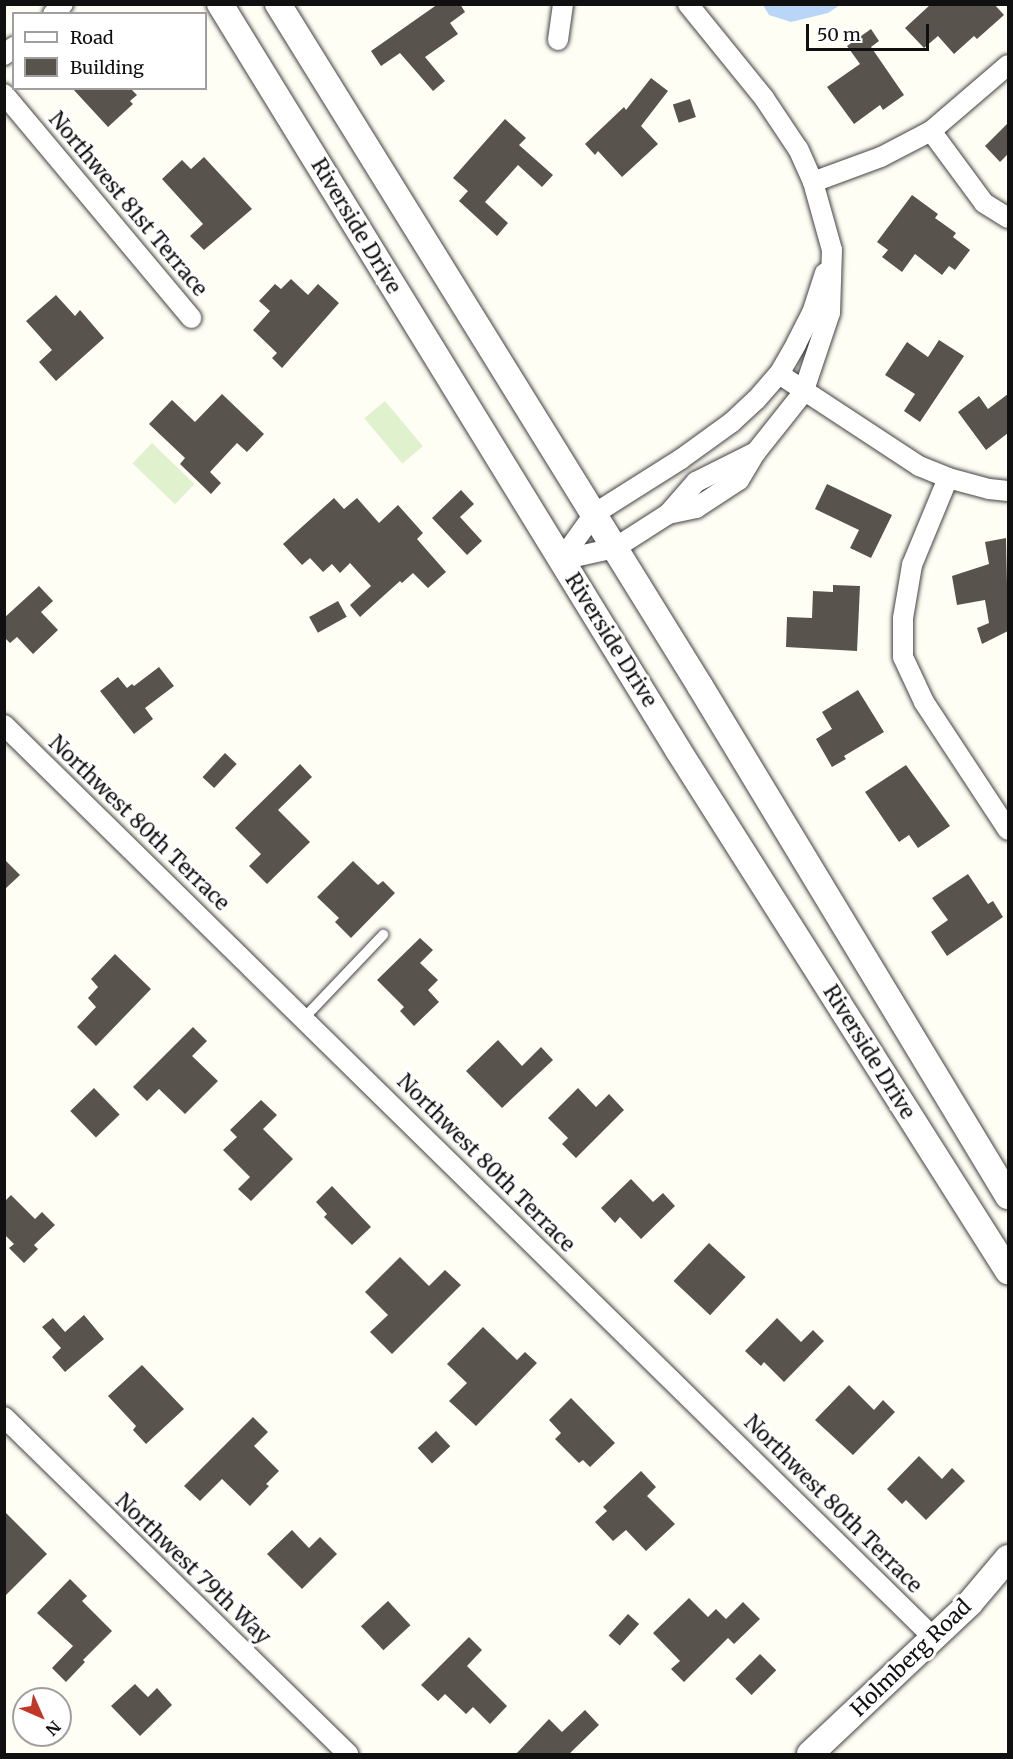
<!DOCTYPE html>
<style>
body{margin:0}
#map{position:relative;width:1013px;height:1759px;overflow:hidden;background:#fffef4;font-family:Merriweather,serif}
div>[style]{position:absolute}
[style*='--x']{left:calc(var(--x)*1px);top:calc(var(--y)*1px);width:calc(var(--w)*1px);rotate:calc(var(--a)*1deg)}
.pitch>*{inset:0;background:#e0f1ce;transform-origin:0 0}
.water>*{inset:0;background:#b9d6f6}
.building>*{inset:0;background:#59534d;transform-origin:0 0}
.roads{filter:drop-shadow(0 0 2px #434343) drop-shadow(0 0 2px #434343)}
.service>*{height:10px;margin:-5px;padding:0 5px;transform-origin:5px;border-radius:5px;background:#fff}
.minor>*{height:20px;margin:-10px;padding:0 10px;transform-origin:10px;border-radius:10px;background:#fff}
.tertiary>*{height:26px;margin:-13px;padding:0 13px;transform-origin:13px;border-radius:13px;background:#fff}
span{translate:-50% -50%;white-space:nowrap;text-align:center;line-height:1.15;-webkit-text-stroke:6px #fff;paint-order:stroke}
.street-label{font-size:21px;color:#101010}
.frame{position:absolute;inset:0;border:6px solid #101010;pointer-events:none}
.legend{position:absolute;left:12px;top:12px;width:195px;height:78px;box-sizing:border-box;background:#fff;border:2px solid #9f9f9f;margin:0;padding:8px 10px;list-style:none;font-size:18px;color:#101010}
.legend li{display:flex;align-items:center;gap:12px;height:30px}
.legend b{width:30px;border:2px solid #9f9f9f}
.north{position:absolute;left:12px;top:1687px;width:60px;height:60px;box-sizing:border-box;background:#fff;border:2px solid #9f9f9f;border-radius:50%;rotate:135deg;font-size:16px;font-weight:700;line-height:24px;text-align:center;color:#101010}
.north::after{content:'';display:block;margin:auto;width:21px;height:27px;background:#c03728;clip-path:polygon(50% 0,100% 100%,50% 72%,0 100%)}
.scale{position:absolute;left:806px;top:24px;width:123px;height:27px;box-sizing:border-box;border:3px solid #101010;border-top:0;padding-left:8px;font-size:18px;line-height:21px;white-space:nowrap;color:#101010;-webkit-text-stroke:4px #fff;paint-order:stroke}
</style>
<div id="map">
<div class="pitch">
<div style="left:385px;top:401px;width:59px;height:27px;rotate:50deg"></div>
<div style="left:152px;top:443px;width:59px;height:28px;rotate:44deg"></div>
</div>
<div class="water">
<div style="clip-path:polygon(763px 5px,840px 5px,828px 13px,791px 22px,769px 15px)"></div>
</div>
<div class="building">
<div style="clip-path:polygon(438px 4px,460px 4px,465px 12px,450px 23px,458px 34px,425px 57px,445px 81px,433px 91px,400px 53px,381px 66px,371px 51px)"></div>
<div style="clip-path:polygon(931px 4px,994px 4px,1004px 15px,977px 39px,974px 36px,954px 54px,938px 36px,924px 48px,905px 28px)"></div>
<div style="clip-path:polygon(871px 29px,879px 41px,871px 47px,904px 95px,883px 110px,880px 105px,854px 124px,827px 87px,860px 64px,847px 46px)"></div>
<div style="clip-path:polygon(651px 78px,668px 91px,641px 126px,658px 144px,622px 177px,598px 151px,595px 155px,585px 144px,624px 107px,626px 110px)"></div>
<div style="clip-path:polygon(72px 88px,130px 88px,137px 95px,130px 101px,133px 104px,108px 127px)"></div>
<div style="left:690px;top:99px;width:19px;height:18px;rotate:72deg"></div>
<div style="clip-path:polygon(505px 119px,526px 138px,519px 145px,553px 175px,542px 187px,518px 165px,485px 202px,508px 223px,497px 236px,459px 201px,468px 191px,453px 178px)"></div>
<div style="clip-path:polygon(1008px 123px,1008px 154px,1000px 162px,985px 146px)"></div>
<div style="clip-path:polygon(204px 157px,252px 209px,204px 250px,190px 236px,203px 224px,162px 179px,182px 160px,191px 169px)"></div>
<div style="clip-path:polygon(912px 195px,938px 214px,935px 218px,956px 233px,953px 237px,970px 250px,955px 270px,949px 266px,942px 275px,915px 254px,902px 272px,882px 257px,888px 250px,877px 242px)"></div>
<div style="clip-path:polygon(291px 279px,308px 295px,318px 284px,339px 303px,282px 368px,272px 358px,277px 353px,253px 330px,270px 311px,259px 301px,275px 284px,281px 289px)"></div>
<div style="clip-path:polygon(56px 295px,75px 316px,80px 310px,104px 338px,56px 381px,39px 362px,52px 350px,26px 321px)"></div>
<div style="clip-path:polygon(939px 340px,964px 356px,920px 422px,904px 411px,915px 394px,885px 375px,907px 342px,928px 357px)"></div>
<div style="clip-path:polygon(222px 394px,264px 434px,247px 452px,237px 443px,210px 472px,221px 483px,211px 494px,180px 464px,185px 458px,149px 424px,172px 400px,195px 422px)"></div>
<div style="clip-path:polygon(1008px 394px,1008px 433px,986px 450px,958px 412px,979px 396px,988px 409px)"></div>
<div style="clip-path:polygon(827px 484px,892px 515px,871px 558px,850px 548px,859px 530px,815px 509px)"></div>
<div style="clip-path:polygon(461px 490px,474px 504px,460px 517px,482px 541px,467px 555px,432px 518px)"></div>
<div style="clip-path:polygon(334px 498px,344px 509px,357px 498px,379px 523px,398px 505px,423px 533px,417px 539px,446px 572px,428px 588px,413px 573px,402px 583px,400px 581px,360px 617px,350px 605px,371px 586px,350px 563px,340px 573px,332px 564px,323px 572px,310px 558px,302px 565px,283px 544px)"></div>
<div style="clip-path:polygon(1006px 538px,1008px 631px,982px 644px,977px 628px,989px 623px,985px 600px,957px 605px,952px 576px,989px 564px,985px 542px)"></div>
<div style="clip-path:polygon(833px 585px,860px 586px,857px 651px,786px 647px,787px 617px,812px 618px,813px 591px,833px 592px)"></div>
<div style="clip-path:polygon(39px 586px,53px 601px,41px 612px,58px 630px,33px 654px,17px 637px,10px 643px,4px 637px,4px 618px)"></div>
<div style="left:338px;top:601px;width:18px;height:33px;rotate:61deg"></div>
<div style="clip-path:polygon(159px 667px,174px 686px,145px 708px,153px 719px,134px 734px,100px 691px,118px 677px,127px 688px,132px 684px,134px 686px)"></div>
<div style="clip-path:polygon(858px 690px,884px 732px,844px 756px,846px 759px,832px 767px,816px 739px,832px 729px,822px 712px)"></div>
<div style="left:225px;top:753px;width:16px;height:33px;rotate:43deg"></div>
<div style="clip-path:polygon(300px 764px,312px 777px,278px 810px,310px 842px,267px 884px,249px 866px,261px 854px,235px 828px)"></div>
<div style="clip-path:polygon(906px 765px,950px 826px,918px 848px,909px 835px,899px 842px,865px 792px)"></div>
<div style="clip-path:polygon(4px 859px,20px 875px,4px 890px)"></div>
<div style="clip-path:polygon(353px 861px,378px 885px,383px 881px,395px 893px,351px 938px,335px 922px,339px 918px,317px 897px)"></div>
<div style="clip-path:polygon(968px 874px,988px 904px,993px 901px,1003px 917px,947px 956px,931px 932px,948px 920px,932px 898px)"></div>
<div style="clip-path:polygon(420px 938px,433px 950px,420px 963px,438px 980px,428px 990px,439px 1002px,414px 1026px,400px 1011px,404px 1007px,377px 980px)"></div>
<div style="clip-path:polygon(115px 954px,151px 989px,96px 1046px,77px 1027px,96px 1007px,88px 998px,98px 987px,91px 979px)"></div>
<div style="clip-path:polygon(193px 1027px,207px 1041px,192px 1056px,218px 1081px,185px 1114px,159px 1089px,147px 1101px,133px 1087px)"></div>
<div style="clip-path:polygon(498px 1040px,522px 1066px,541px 1047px,553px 1060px,502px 1108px,466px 1071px)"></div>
<div style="left:94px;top:1088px;width:37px;height:33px;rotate:46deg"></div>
<div style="clip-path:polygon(578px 1088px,596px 1107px,609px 1094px,624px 1110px,576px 1158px,562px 1144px,568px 1138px,548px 1118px)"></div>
<div style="clip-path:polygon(261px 1100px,277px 1115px,263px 1129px,293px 1159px,251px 1201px,238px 1189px,250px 1177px,223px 1150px,237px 1137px,230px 1130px)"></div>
<div style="clip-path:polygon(631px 1179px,653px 1202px,663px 1193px,675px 1206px,641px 1239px,620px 1217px,615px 1223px,601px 1208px)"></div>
<div style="clip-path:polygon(332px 1186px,371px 1227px,352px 1245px,324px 1217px,327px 1214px,316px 1202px)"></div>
<div style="clip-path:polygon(11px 1195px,35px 1219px,42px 1212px,55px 1225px,34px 1245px,38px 1249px,24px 1263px,9px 1248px,14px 1244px,4px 1234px,4px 1202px)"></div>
<div style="left:709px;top:1243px;width:50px;height:52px;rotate:43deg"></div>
<div style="clip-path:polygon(400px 1257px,429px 1286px,445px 1270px,461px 1285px,392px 1354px,370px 1332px,388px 1315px,365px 1292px)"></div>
<div style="clip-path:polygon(84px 1315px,104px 1339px,65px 1372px,52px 1357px,61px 1348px,42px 1327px,53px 1318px,65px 1332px)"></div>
<div style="clip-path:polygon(777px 1318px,801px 1342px,813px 1330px,824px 1341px,784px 1382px,764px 1362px,761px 1366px,745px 1351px)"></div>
<div style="clip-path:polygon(483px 1327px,517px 1360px,525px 1352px,537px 1363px,476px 1426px,449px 1401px,467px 1383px,447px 1364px)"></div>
<div style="clip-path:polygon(142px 1365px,184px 1409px,146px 1444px,133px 1430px,136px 1426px,108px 1396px)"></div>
<div style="clip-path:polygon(849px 1385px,874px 1410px,883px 1400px,895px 1412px,853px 1455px,815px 1420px)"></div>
<div style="clip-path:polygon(571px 1398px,615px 1443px,590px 1467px,583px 1460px,579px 1463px,555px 1439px,561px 1433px,549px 1420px)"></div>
<div style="clip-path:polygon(253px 1417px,268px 1432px,254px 1446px,279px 1471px,266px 1484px,269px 1486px,250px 1506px,222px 1479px,200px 1501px,184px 1486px)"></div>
<div style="left:436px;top:1431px;width:21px;height:25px;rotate:47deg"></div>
<div style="clip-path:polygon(919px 1456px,942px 1479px,952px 1468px,965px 1481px,926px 1520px,906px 1500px,902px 1504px,887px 1489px)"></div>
<div style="clip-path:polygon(641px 1471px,656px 1487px,647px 1496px,675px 1524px,646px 1551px,626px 1530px,613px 1541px,595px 1522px,607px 1511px,603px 1507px)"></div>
<div style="clip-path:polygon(4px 1511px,47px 1554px,4px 1597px)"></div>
<div style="clip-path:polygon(292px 1530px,309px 1548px,320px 1537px,337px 1554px,302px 1589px,267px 1554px)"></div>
<div style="clip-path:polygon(70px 1579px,87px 1596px,82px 1601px,112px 1631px,83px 1660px,85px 1662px,66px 1682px,52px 1668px,73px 1646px,37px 1613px)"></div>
<div style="clip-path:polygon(689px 1598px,708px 1617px,716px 1609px,726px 1619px,743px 1602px,760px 1619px,734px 1644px,728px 1638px,684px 1682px,671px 1669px,680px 1661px,653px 1633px)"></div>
<div style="left:388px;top:1601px;width:33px;height:37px;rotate:47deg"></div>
<div style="left:628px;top:1614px;width:15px;height:29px;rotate:42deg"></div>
<div style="clip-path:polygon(469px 1637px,482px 1650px,467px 1666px,507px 1706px,490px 1724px,473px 1707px,466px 1714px,445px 1694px,438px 1701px,421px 1685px)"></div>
<div style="left:760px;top:1654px;width:23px;height:35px;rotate:45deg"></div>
<div style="clip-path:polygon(135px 1684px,148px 1697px,157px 1688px,172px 1705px,140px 1736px,111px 1706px)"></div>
<div style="clip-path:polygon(585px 1710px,599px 1725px,568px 1755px,515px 1755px,549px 1719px,562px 1732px)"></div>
</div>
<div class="roads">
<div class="service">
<div style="--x:304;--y:1018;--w:115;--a:-46.4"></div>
</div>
<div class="minor">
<div style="--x:53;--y:14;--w:14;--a:-45"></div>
<div style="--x:558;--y:40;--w:36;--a:-82"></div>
<div style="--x:4;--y:55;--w:13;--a:-39"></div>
<div style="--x:4;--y:94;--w:292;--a:50.1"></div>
<div style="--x:931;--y:131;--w:89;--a:53.6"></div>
<div style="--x:984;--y:203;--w:28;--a:32"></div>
<div style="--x:813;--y:182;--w:72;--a:-20.2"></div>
<div style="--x:881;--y:157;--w:56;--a:-27.5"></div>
<div style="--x:931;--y:131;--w:101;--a:-40.6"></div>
<div style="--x:779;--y:374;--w:168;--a:33.3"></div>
<div style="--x:919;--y:466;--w:31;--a:22"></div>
<div style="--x:948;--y:478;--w:42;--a:15"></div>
<div style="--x:989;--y:489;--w:19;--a:6"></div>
<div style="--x:948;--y:478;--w:94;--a:112.5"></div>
<div style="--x:912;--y:565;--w:54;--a:99.6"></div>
<div style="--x:903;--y:618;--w:39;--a:90"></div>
<div style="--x:903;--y:657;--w:50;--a:65"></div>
<div style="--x:924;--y:702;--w:153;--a:56.7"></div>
<div style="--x:668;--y:514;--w:29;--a:-12"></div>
<div style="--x:696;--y:508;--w:51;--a:-33.1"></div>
<div style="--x:739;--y:480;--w:33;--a:-59"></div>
<div style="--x:756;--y:452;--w:75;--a:-51.5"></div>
<div style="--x:803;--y:393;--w:84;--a:-71.4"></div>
<div style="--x:830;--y:313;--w:63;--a:-88.2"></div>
<div style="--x:832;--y:250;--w:71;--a:-105.6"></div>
<div style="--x:813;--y:182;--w:36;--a:-114"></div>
<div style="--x:798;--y:149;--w:61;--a:-123.7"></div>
<div style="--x:764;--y:98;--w:121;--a:-129"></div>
<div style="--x:561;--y:560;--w:57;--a:-54.3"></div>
<div style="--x:594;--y:514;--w:103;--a:-32.3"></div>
<div style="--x:681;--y:459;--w:62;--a:-35.8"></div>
<div style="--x:731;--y:423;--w:34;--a:-43"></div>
<div style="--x:756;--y:400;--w:35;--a:-49"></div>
<div style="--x:779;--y:374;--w:34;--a:-60"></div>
<div style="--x:796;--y:344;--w:35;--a:-63"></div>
<div style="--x:812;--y:313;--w:42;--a:-72"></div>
<div style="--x:561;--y:560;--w:55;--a:-12.5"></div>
<div style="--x:615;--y:548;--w:63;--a:-32.7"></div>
<div style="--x:668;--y:514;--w:43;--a:-48.8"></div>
<div style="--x:696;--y:482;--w:67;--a:-26.6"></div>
<div style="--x:4;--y:725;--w:1303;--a:44.47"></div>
<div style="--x:4;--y:1417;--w:482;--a:44.4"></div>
</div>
<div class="tertiary">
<div style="--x:220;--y:4;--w:875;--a:58.45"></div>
<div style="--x:678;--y:750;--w:617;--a:57.65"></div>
<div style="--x:278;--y:4;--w:802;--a:58.25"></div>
<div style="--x:700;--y:686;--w:596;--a:58.87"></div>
<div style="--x:810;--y:1754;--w:220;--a:-43.3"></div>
<div style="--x:970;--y:1603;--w:59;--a:-49.8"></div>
</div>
</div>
<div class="street-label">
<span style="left:128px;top:204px;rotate:50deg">Northwest 81st Terrace</span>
<span style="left:356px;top:226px;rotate:59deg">Riverside Drive</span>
<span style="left:611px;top:640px;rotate:58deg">Riverside Drive</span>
<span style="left:139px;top:823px;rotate:44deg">Northwest 80th Terrace</span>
<span style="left:869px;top:1052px;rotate:58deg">Riverside Drive</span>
<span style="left:486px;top:1163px;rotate:45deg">Northwest 80th Terrace</span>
<span style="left:833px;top:1504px;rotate:45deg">Northwest 80th Terrace</span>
<span style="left:193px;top:1569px;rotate:44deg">Northwest 79th Way</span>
<span style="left:911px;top:1658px;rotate:-44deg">Holmberg Road</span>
</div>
<div class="frame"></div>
<ul class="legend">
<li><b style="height:8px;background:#fff"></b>Road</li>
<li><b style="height:16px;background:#59534d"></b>Building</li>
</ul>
<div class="north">N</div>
<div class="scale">50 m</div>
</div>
